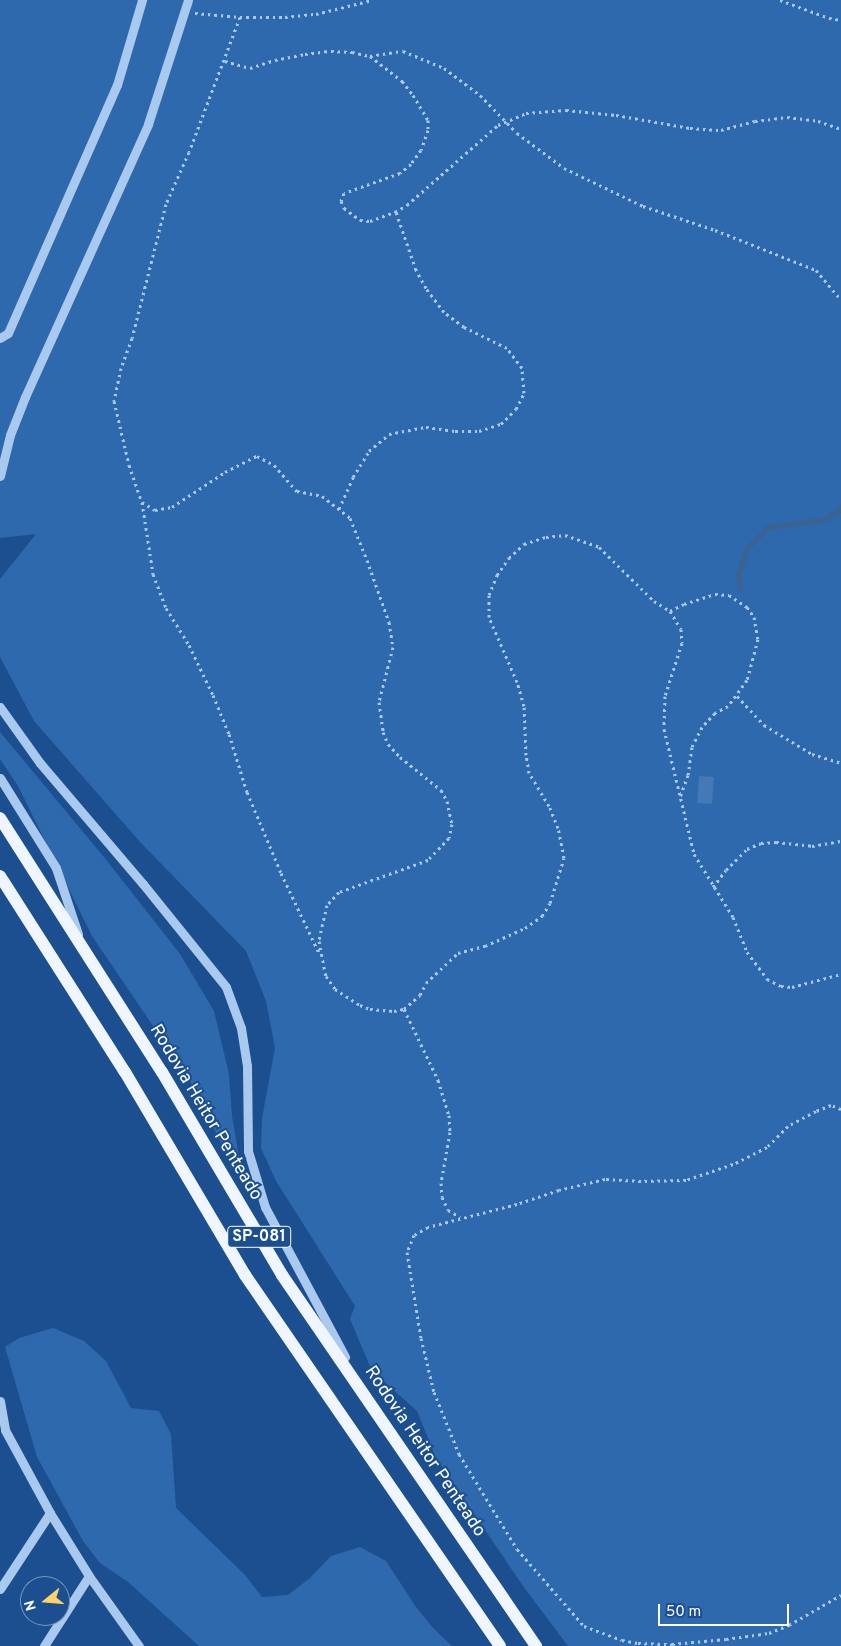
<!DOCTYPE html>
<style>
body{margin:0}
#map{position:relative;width:841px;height:1646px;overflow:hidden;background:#1b4f8f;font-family:Overpass,sans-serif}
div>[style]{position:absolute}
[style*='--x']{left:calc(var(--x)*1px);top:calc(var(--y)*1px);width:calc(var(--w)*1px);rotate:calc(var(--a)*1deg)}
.green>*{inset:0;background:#2e69ad}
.stream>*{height:5px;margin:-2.5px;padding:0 2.5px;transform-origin:2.5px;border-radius:2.5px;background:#3c6290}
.building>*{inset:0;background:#4478b7;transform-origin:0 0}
.path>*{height:3px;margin-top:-1.5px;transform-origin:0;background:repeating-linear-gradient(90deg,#a9c9ee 0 2.5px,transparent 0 6.5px)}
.minor>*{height:9px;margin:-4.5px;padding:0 4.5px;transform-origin:4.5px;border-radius:4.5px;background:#a9c9ee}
.major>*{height:12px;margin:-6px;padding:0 6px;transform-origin:6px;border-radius:6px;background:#f0f6ff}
span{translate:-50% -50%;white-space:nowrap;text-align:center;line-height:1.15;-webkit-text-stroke:4px #1b4f8f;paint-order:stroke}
.shield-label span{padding:1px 4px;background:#1b4f8f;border:1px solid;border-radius:4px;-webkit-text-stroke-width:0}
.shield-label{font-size:16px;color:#fff;font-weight:700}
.street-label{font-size:18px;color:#fff}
.north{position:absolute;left:20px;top:1576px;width:50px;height:50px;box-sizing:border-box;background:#1b4f8f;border:1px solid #7695bc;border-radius:50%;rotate:253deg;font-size:14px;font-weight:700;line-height:20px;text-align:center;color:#fff}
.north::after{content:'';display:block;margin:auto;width:18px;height:22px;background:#ffd166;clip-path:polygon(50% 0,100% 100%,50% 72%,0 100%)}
.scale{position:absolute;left:658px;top:1604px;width:131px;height:22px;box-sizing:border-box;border:2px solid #fff;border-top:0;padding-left:6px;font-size:15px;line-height:18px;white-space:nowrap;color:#fff;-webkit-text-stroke:4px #1b4f8f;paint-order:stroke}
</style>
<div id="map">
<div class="green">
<div style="clip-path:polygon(0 0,841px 0,841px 1646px,568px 1646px,523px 1586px,436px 1458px,417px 1411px,372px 1371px,350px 1319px,355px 1306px,276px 1181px,261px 1148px,262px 1118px,275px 1048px,266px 1001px,246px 951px,141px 843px,34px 721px,0 657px,0 579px,36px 534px,0 538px)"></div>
<div style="clip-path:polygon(0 732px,108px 862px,180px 954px,214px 1011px,229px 1074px,232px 1116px,241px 1168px,226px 1153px,189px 1079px,92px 936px,18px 786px,0 759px)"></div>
<div style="clip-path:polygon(53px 1328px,84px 1341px,106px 1361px,131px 1408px,159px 1411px,171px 1434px,176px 1508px,245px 1575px,262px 1597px,288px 1595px,310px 1578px,331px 1556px,360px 1547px,386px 1561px,416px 1607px,433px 1628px,452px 1646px,199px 1646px,128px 1582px,100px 1563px,83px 1541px,37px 1457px,5px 1347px,19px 1338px)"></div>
</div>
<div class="stream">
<div style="--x:740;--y:588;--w:14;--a:-98"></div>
<div style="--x:738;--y:574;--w:26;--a:-72"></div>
<div style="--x:746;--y:549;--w:31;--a:-45"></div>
<div style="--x:768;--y:527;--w:54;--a:-7.4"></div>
<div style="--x:822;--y:520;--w:18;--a:-29"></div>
<div style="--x:838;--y:511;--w:6;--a:-59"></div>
</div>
<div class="building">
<div style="left:699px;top:776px;width:15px;height:27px;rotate:4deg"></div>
</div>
<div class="path">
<div style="--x:780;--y:0;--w:52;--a:20.2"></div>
<div style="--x:829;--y:18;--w:12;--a:9"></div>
<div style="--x:195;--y:13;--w:45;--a:5.1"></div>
<div style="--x:240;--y:17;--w:45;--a:0"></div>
<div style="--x:285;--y:17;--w:31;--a:-6"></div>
<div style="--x:316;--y:14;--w:58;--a:-14"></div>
<div style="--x:240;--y:17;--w:144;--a:110.7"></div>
<div style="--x:189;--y:152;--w:57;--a:113.9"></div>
<div style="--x:166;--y:204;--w:138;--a:104.2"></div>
<div style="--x:132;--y:338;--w:32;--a:110"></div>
<div style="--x:121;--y:368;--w:34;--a:102"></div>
<div style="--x:114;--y:401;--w:66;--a:76.8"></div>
<div style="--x:129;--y:465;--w:39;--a:71"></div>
<div style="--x:142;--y:502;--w:15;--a:32"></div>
<div style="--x:155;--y:510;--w:17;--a:-10"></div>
<div style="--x:172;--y:507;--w:64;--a:-33.4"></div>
<div style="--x:225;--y:472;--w:36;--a:-27"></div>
<div style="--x:257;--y:456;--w:19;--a:28"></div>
<div style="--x:274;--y:465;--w:35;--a:49"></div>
<div style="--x:297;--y:491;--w:25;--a:11"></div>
<div style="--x:322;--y:496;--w:36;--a:38"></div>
<div style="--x:350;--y:518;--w:45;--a:68"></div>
<div style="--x:367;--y:560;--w:66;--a:70.5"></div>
<div style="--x:389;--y:622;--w:25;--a:81"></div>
<div style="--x:393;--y:647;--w:57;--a:104.3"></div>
<div style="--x:379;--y:702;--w:30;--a:82"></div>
<div style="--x:383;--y:732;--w:13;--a:67"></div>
<div style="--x:388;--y:744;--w:18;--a:47"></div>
<div style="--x:400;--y:757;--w:53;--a:38.8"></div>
<div style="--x:441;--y:790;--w:13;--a:61"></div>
<div style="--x:447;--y:801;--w:24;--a:78"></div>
<div style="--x:452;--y:824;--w:14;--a:102"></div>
<div style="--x:449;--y:838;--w:30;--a:134"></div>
<div style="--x:428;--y:860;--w:95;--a:160.2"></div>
<div style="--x:339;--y:892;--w:18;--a:133"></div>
<div style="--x:327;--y:905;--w:37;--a:103"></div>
<div style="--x:319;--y:941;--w:36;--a:79"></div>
<div style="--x:326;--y:976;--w:16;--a:55"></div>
<div style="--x:335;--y:989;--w:30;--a:33"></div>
<div style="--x:360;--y:1005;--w:11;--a:22"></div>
<div style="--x:370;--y:1009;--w:24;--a:5"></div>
<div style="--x:394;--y:1011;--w:10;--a:-11"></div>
<div style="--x:404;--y:1009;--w:21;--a:-41"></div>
<div style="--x:420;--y:995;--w:13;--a:-63"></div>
<div style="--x:426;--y:983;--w:44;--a:-43.2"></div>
<div style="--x:458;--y:953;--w:28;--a:-15"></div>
<div style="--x:485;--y:946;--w:44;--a:-24.2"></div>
<div style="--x:525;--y:928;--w:21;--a:-35"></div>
<div style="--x:542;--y:916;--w:15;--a:-58"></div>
<div style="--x:550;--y:903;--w:47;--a:-72.7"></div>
<div style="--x:564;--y:858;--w:31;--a:-101"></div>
<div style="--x:558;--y:828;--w:24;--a:-112"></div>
<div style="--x:549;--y:806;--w:39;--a:-121"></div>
<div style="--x:529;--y:773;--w:18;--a:-99"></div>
<div style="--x:526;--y:755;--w:49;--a:-92.3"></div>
<div style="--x:524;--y:706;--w:25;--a:-106"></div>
<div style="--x:517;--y:682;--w:71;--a:-113.3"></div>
<div style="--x:489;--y:617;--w:22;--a:-90"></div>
<div style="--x:489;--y:595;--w:22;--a:-68"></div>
<div style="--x:497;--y:575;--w:21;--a:-55"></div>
<div style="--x:509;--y:558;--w:21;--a:-43"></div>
<div style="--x:524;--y:544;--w:23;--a:-18"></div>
<div style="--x:546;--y:537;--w:19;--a:-6"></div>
<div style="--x:565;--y:535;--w:36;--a:19"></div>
<div style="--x:599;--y:547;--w:77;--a:44.5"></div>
<div style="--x:654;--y:601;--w:19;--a:32"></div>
<div style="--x:670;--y:611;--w:21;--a:59"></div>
<div style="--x:681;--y:629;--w:14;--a:86"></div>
<div style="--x:682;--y:643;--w:56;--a:107.8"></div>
<div style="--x:665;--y:696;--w:33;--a:92"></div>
<div style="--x:664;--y:729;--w:129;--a:76.5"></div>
<div style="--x:694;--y:854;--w:74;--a:58.2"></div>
<div style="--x:733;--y:917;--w:38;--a:68"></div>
<div style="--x:747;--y:952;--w:34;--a:53"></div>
<div style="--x:767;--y:979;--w:16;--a:27"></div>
<div style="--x:781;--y:986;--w:11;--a:5"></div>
<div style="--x:792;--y:987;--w:51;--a:-14.9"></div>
<div style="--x:370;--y:56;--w:33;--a:-9"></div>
<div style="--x:403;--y:51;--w:44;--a:22.5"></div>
<div style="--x:444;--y:68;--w:45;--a:36.9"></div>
<div style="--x:480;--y:95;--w:53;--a:45.8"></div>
<div style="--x:517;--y:133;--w:59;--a:36.7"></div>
<div style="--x:564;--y:168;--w:88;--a:25.7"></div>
<div style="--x:643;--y:206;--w:76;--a:18.4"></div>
<div style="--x:715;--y:230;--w:109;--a:21.6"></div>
<div style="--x:816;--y:270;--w:39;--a:50"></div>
<div style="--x:225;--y:61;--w:26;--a:16"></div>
<div style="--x:250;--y:68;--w:26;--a:-18"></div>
<div style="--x:275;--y:60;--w:31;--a:-11"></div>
<div style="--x:305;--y:54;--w:26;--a:-7"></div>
<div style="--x:331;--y:51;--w:21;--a:3"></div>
<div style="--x:352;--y:52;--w:18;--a:13"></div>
<div style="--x:370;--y:56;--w:41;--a:38"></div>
<div style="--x:402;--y:81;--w:18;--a:52"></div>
<div style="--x:413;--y:95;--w:29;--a:59"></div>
<div style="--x:428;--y:120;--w:10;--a:90"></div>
<div style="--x:428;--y:130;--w:21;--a:109"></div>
<div style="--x:421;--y:150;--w:17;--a:126"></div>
<div style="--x:411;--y:164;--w:14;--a:141"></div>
<div style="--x:400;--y:173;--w:59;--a:160.3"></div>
<div style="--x:344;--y:193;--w:9;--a:111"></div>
<div style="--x:341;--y:201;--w:8;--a:67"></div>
<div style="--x:344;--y:208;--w:20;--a:37"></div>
<div style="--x:360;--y:220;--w:10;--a:6"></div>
<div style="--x:370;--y:221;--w:27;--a:-20"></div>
<div style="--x:395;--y:212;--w:14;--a:-30"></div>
<div style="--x:407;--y:205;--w:121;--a:-41.3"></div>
<div style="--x:498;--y:125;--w:30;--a:-23"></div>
<div style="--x:526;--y:113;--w:40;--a:-4.3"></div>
<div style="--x:566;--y:110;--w:50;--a:5.7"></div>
<div style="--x:616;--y:115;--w:75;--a:10"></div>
<div style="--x:690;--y:128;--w:31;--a:4"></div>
<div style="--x:721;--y:130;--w:35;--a:-15"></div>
<div style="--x:755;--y:121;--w:32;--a:-7"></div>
<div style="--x:787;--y:117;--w:31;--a:7"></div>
<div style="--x:818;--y:121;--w:24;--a:19"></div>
<div style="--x:142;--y:502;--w:73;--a:81.3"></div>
<div style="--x:153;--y:574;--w:36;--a:69"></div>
<div style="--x:166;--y:608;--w:44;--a:58.1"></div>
<div style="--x:189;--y:645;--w:55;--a:64.4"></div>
<div style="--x:213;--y:695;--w:42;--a:67.7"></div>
<div style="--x:229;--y:734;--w:61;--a:72.8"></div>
<div style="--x:247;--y:792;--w:88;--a:67.2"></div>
<div style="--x:281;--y:873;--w:89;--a:64.6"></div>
<div style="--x:339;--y:509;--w:35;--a:-66"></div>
<div style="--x:353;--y:477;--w:31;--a:-58"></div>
<div style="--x:369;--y:451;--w:26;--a:-40"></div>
<div style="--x:389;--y:434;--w:38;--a:-11"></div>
<div style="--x:426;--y:427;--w:29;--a:8"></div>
<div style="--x:455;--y:431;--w:24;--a:0"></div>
<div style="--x:479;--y:431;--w:23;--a:-18"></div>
<div style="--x:501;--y:424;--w:21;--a:-45"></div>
<div style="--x:516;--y:409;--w:18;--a:-63"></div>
<div style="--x:524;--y:393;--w:25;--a:-95"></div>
<div style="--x:522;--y:368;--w:25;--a:-127"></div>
<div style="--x:507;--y:348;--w:48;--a:-154"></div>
<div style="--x:464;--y:327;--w:25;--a:-143"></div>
<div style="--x:444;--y:312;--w:30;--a:-127"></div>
<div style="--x:426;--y:288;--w:21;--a:-119"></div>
<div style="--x:416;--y:270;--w:61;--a:-109"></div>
<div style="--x:670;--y:611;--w:16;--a:-27"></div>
<div style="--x:684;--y:604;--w:33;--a:-18"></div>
<div style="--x:715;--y:594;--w:14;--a:4"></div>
<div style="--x:729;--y:595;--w:22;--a:34"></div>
<div style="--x:747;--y:607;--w:12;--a:55"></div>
<div style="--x:754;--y:617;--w:22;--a:80"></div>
<div style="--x:758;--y:639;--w:42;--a:105"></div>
<div style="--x:747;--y:680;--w:32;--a:126"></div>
<div style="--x:728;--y:706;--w:15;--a:152"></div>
<div style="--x:715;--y:713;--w:19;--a:133"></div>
<div style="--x:702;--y:727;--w:22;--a:117"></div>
<div style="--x:692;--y:747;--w:28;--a:98"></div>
<div style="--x:688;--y:775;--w:23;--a:110"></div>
<div style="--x:737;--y:696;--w:40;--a:47"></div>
<div style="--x:764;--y:725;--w:56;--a:31.1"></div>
<div style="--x:812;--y:754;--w:30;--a:17"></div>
<div style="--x:713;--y:887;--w:21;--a:-53"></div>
<div style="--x:726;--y:870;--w:30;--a:-45"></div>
<div style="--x:747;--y:849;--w:15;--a:-23"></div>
<div style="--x:761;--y:843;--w:15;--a:-4"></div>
<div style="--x:776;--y:842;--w:36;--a:6"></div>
<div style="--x:812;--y:846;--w:29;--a:-10"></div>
<div style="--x:404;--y:1009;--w:79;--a:64.4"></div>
<div style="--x:438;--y:1080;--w:37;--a:73"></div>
<div style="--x:449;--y:1115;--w:17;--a:87"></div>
<div style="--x:450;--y:1132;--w:52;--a:100"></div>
<div style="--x:441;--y:1183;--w:14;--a:86"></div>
<div style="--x:442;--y:1197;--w:14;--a:65"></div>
<div style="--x:448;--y:1210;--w:14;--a:30"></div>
<div style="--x:841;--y:1109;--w:11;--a:-158"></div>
<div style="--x:831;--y:1105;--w:16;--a:158"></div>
<div style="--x:816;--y:1111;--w:32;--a:152"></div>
<div style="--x:788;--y:1126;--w:30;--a:135"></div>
<div style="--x:767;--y:1147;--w:38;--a:153"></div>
<div style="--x:733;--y:1164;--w:50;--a:161.2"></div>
<div style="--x:686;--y:1180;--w:45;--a:178.7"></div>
<div style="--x:641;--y:1181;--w:36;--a:-177"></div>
<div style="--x:605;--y:1179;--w:47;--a:166.6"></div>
<div style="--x:559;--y:1190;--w:44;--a:161.6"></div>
<div style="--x:517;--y:1204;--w:92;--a:165.5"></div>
<div style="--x:428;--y:1227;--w:16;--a:150"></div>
<div style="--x:414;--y:1235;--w:18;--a:112"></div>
<div style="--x:407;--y:1252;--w:87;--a:80.8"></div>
<div style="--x:421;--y:1338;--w:56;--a:76.5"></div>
<div style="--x:434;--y:1392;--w:67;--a:68"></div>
<div style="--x:459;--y:1454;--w:111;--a:58.6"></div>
<div style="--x:517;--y:1549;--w:102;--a:49"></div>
<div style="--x:584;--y:1626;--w:40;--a:20.2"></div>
<div style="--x:622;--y:1640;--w:16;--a:11"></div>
<div style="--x:638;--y:1643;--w:34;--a:2"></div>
<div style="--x:672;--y:1644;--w:54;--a:-5.3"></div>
<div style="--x:726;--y:1639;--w:43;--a:-7.9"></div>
<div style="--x:769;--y:1633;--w:22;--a:-22"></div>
<div style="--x:789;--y:1625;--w:60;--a:-30"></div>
</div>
<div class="minor">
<div style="--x:0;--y:338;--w:9;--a:-32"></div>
<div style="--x:8;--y:333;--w:271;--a:-66.3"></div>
<div style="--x:117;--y:85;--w:89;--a:-73.6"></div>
<div style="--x:0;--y:476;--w:42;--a:-76.3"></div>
<div style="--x:10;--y:435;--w:41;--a:-68.5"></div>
<div style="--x:25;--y:397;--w:299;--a:-65.7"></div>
<div style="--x:148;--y:124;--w:130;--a:-72.1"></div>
<div style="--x:0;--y:707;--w:69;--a:54.5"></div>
<div style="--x:40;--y:763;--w:159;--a:49.6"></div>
<div style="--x:143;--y:884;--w:132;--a:51.1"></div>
<div style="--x:226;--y:987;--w:44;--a:69.9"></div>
<div style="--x:241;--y:1028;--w:38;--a:81"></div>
<div style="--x:247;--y:1066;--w:85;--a:89.3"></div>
<div style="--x:248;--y:1151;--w:59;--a:73.1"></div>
<div style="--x:265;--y:1207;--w:170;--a:61.9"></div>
<div style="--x:0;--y:778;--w:106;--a:58.1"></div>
<div style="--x:56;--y:868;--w:70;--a:71.6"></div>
<div style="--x:0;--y:1401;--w:29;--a:80"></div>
<div style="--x:5;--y:1430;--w:94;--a:61.5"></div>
<div style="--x:50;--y:1513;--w:74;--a:58.2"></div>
<div style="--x:89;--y:1576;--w:86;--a:54.5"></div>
<div style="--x:0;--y:1589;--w:91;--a:-56.7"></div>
<div style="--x:44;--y:1646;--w:83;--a:-57.3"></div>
</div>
<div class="major">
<div style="--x:0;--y:818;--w:301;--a:57.5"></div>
<div style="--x:162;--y:1072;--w:236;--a:59.4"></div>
<div style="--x:282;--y:1275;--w:450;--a:55.6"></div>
<div style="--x:0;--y:876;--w:232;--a:57.5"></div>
<div style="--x:125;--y:1072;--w:236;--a:59.4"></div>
<div style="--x:245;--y:1275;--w:450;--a:55.5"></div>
</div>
<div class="shield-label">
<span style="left:259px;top:1237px">SP-081</span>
</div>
<div class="street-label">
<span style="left:205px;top:1113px;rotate:59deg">Rodovia Heitor Penteado</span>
<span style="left:424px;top:1452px;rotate:56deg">Rodovia Heitor Penteado</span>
</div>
<div class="north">N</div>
<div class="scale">50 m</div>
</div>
